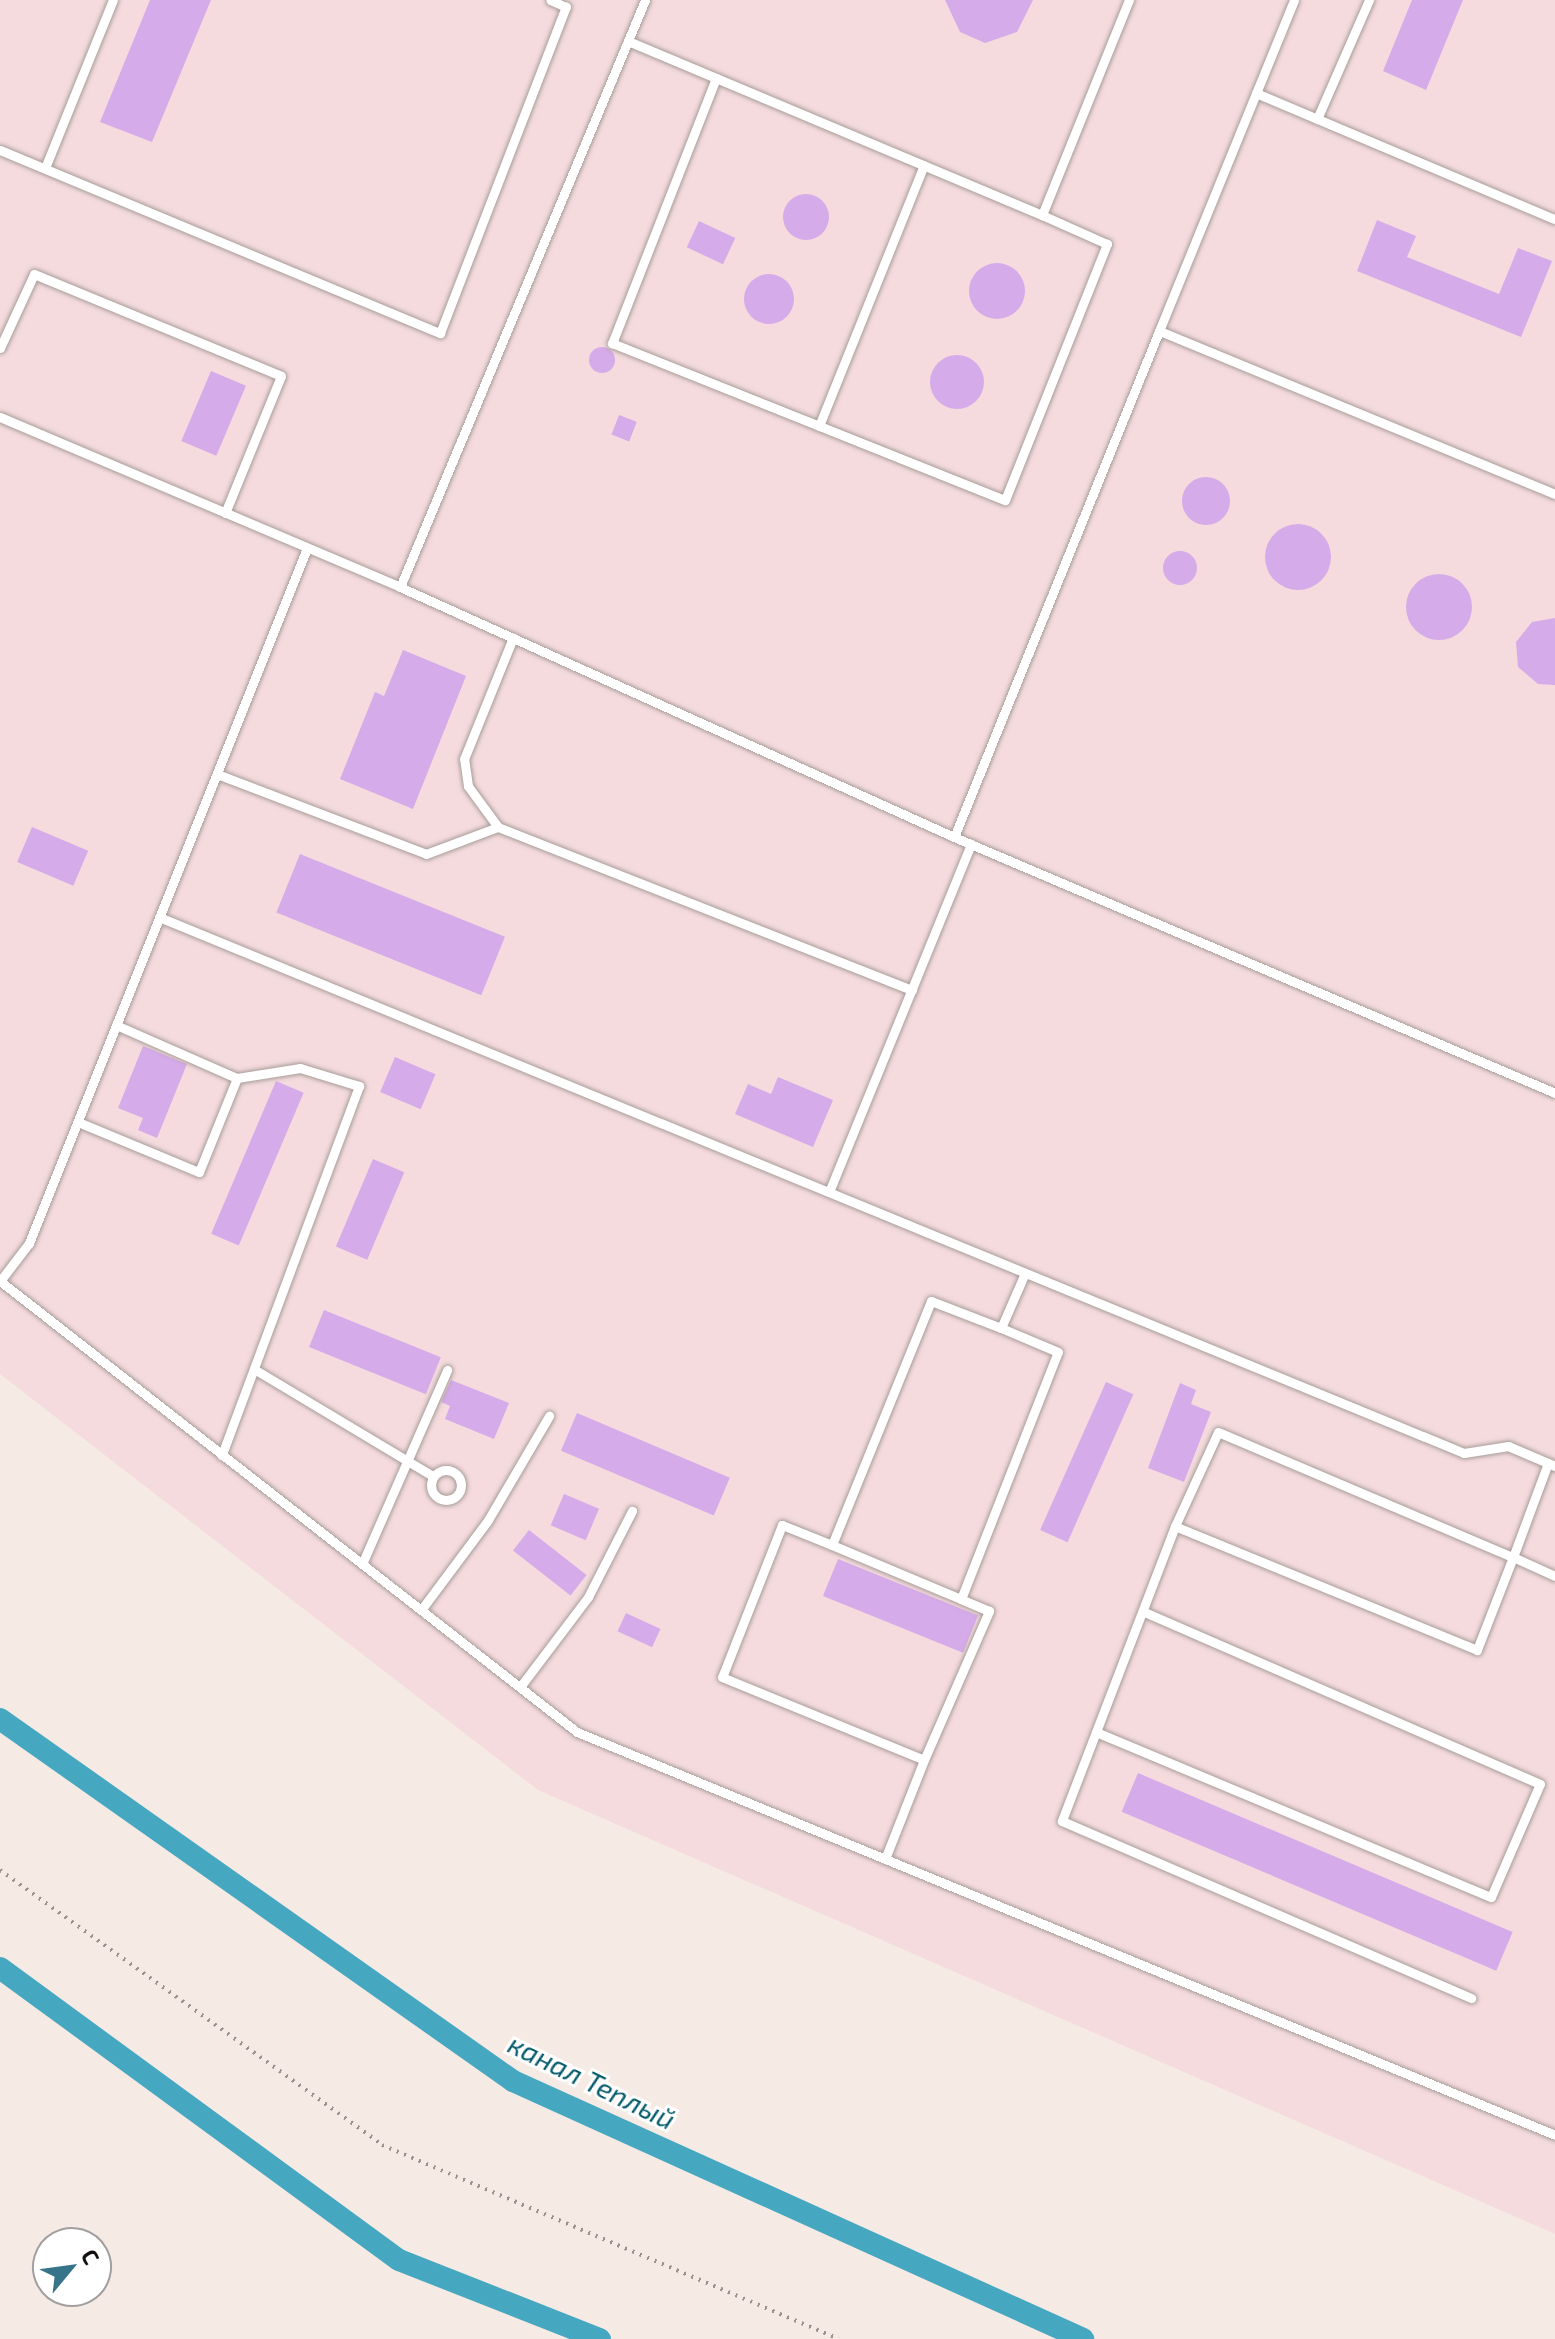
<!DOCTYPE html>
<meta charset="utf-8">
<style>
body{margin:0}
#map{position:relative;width:1555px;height:2339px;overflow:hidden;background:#f5eae4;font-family:"Exo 2",sans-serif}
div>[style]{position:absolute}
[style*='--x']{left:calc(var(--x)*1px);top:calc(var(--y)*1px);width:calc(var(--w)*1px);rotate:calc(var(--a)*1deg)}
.industrial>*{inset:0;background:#f5dbde}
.canal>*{height:22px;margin:-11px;padding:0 11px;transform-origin:11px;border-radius:11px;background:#46a7c0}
.building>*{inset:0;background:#d5abe9;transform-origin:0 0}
.round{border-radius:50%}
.path>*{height:4px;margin-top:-2px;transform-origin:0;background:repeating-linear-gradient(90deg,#99918d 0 2px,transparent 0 8px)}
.roads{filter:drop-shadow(0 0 2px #a79d98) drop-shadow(0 0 2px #a79d98)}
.service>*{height:9px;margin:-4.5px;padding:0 4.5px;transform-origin:4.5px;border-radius:4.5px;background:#fff}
.service>.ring{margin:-4.5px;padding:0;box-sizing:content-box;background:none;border:9px solid #fff;border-radius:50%}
span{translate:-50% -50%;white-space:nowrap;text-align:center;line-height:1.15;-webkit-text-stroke:6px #fff;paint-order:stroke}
.water-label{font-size:28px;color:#045a6b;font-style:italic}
.north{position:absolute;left:32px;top:2227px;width:80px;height:80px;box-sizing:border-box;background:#fff;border:2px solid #a19f9f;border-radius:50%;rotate:61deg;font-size:22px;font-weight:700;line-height:32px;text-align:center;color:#14100f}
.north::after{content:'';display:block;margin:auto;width:28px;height:36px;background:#37748a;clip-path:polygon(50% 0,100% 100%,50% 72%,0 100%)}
</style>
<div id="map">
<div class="industrial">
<div style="clip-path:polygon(0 0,1555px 0,1555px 2234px,538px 1790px,0 1374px)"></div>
</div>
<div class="canal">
<div style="--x:0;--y:1719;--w:628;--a:35.21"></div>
<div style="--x:513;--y:2081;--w:626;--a:24.35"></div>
<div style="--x:0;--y:1968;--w:494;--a:36.2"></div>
<div style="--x:399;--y:2260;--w:216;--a:21.5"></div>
</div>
<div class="building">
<div style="clip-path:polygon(150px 0,211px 0,152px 142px,100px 122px)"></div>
<div style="clip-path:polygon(945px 0,1033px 0,1017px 32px,985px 43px,960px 32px)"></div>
<div style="clip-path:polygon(1412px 0,1463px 0,1426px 90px,1383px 71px)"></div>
<div class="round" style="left:783px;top:194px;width:46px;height:46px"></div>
<div style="clip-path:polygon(1377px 220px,1416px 236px,1407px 257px,1499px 294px,1518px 248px,1552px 261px,1521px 337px,1357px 271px)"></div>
<div style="left:699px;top:221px;width:40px;height:29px;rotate:25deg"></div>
<div class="round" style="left:969px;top:263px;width:56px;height:56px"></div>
<div class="round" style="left:744px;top:274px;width:50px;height:50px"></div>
<div class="round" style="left:589px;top:347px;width:26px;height:26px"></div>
<div class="round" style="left:930px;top:355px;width:54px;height:54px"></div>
<div style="left:211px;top:371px;width:38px;height:76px;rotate:23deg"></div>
<div style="left:619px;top:415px;width:19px;height:21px;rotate:21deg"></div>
<div class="round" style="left:1182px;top:477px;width:48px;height:48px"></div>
<div class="round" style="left:1265px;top:524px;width:66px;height:66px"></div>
<div class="round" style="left:1163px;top:551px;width:34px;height:34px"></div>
<div class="round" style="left:1406px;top:574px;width:66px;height:66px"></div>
<div style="clip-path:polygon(1555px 618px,1555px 685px,1538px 684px,1518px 667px,1516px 642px,1532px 622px)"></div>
<div style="clip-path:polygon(403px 650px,466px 676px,413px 809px,340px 779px,375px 692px,384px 696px)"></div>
<div style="left:32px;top:827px;width:61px;height:38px;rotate:23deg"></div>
<div style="left:300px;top:854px;width:221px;height:63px;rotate:22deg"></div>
<div style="clip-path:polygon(143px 1046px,187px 1064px,157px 1138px,138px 1130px,143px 1118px,118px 1108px)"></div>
<div style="left:395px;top:1057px;width:44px;height:38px;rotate:23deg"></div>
<div style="clip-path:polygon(778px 1077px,833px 1100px,813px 1147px,735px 1114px,748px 1084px,771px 1094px)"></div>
<div style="left:276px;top:1081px;width:30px;height:166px;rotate:23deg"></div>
<div style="left:373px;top:1159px;width:34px;height:95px;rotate:23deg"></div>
<div style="left:324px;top:1310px;width:126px;height:40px;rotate:22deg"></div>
<div style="clip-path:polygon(451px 1380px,509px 1403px,494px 1439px,445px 1419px,450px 1406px,441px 1402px)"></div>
<div style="left:1106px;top:1382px;width:30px;height:162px;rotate:24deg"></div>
<div style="clip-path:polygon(1180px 1383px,1196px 1390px,1191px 1404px,1211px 1412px,1184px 1482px,1148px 1468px)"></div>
<div style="left:577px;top:1413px;width:166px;height:41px;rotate:23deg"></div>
<div style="left:564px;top:1494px;width:38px;height:34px;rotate:23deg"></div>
<div style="left:529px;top:1530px;width:73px;height:26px;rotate:38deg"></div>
<div style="left:838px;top:1559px;width:151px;height:40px;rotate:22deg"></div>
<div style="left:626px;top:1613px;width:38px;height:20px;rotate:25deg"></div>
<div style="left:1138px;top:1773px;width:407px;height:42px;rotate:23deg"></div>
</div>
<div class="path">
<div style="--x:0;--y:1870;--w:471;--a:35.7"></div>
<div style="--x:382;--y:2145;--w:496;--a:23"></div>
</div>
<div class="roads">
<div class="service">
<div style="--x:645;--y:0;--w:636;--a:112.65"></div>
<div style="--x:400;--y:587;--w:608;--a:24.29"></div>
<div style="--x:628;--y:41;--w:449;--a:22.8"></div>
<div style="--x:1042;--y:215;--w:232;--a:-68"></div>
<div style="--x:716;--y:78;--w:285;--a:111.4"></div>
<div style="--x:612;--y:343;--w:423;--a:21.8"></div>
<div style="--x:1005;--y:500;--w:276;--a:-68.3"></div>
<div style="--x:1107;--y:244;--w:71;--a:-156"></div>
<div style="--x:1256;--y:93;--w:324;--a:22.9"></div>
<div style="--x:1317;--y:119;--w:130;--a:-66.4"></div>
<div style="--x:0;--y:150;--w:477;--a:22.6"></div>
<div style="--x:440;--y:333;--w:350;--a:-68.9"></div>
<div style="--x:566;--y:7;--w:17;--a:-156"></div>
<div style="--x:45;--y:168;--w:181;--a:-68"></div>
<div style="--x:1159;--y:331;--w:357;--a:-67.8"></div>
<div style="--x:0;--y:348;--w:81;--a:-65.3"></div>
<div style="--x:34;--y:274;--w:267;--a:22.4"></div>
<div style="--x:281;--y:376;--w:148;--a:112.2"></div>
<div style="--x:0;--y:417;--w:435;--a:23"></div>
<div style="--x:819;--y:426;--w:281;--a:-68.1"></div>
<div style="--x:1555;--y:494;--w:428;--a:-157.6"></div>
<div style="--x:1159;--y:331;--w:546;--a:112.05"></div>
<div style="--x:954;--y:837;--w:653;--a:23.07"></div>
<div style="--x:307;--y:548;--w:749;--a:111.8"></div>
<div style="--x:29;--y:1243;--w:48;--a:127.3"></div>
<div style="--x:0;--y:1281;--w:732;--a:38.01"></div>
<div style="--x:577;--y:1732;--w:1058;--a:22.39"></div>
<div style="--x:217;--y:774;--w:224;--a:20.9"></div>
<div style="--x:426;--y:854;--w:77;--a:-20.6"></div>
<div style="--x:498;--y:827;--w:445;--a:21.5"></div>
<div style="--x:498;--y:827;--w:51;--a:-126.2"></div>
<div style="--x:468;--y:786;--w:27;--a:-98"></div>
<div style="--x:464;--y:759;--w:131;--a:-68"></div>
<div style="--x:159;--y:917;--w:1411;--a:22.33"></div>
<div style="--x:1464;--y:1453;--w:45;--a:-9"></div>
<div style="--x:1508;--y:1446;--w:51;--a:23.1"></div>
<div style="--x:116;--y:1025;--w:132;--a:23.7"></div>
<div style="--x:237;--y:1078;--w:64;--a:-9"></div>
<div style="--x:300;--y:1068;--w:62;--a:17"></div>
<div style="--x:359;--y:1086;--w:394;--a:110.4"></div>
<div style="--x:78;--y:1122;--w:131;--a:22.5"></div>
<div style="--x:199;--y:1172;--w:101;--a:-68"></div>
<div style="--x:829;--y:1192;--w:376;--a:-67.8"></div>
<div style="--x:1001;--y:1328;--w:75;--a:-158.9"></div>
<div style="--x:931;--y:1301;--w:263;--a:112.1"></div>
<div style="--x:832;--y:1545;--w:140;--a:22.7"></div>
<div style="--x:961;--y:1599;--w:265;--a:-68.6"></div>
<div style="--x:1058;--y:1352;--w:62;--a:-157.2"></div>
<div style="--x:1001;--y:1328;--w:60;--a:-66.4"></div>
<div style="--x:254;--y:1369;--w:209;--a:30.9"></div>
<div style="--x:1548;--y:1463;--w:100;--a:110.4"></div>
<div style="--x:1513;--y:1557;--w:100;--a:111.2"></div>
<div style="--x:1477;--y:1650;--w:326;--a:-157.7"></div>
<div style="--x:1175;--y:1526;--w:103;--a:-65.4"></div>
<div style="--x:1218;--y:1432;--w:320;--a:23"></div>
<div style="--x:1513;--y:1557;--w:46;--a:24.3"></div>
<div class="ring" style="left:431px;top:1470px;width:21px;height:21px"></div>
<div style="--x:1175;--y:1526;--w:316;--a:111"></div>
<div style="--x:1062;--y:1821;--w:446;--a:23.4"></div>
<div style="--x:832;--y:1545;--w:54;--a:-158.2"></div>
<div style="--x:782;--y:1525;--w:163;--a:111.5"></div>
<div style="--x:722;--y:1677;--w:218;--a:22.3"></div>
<div style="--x:924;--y:1760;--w:163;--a:-66.4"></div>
<div style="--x:989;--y:1611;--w:30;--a:-157"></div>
<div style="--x:362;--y:1564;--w:212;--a:-66.3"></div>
<div style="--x:421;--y:1610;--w:112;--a:-53.3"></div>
<div style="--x:488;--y:1520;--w:121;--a:-59.6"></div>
<div style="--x:520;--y:1687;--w:113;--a:-52.9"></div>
<div style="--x:588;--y:1597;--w:97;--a:-62.9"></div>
<div style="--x:1096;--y:1732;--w:428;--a:22.7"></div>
<div style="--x:1491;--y:1897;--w:123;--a:-66.6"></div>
<div style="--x:1540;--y:1784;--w:433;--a:-156.5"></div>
<div style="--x:885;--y:1859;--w:106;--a:-68.5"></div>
</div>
</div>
<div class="water-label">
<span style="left:592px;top:2081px;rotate:26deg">канал Теплый</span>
</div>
<div class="north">С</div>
</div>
